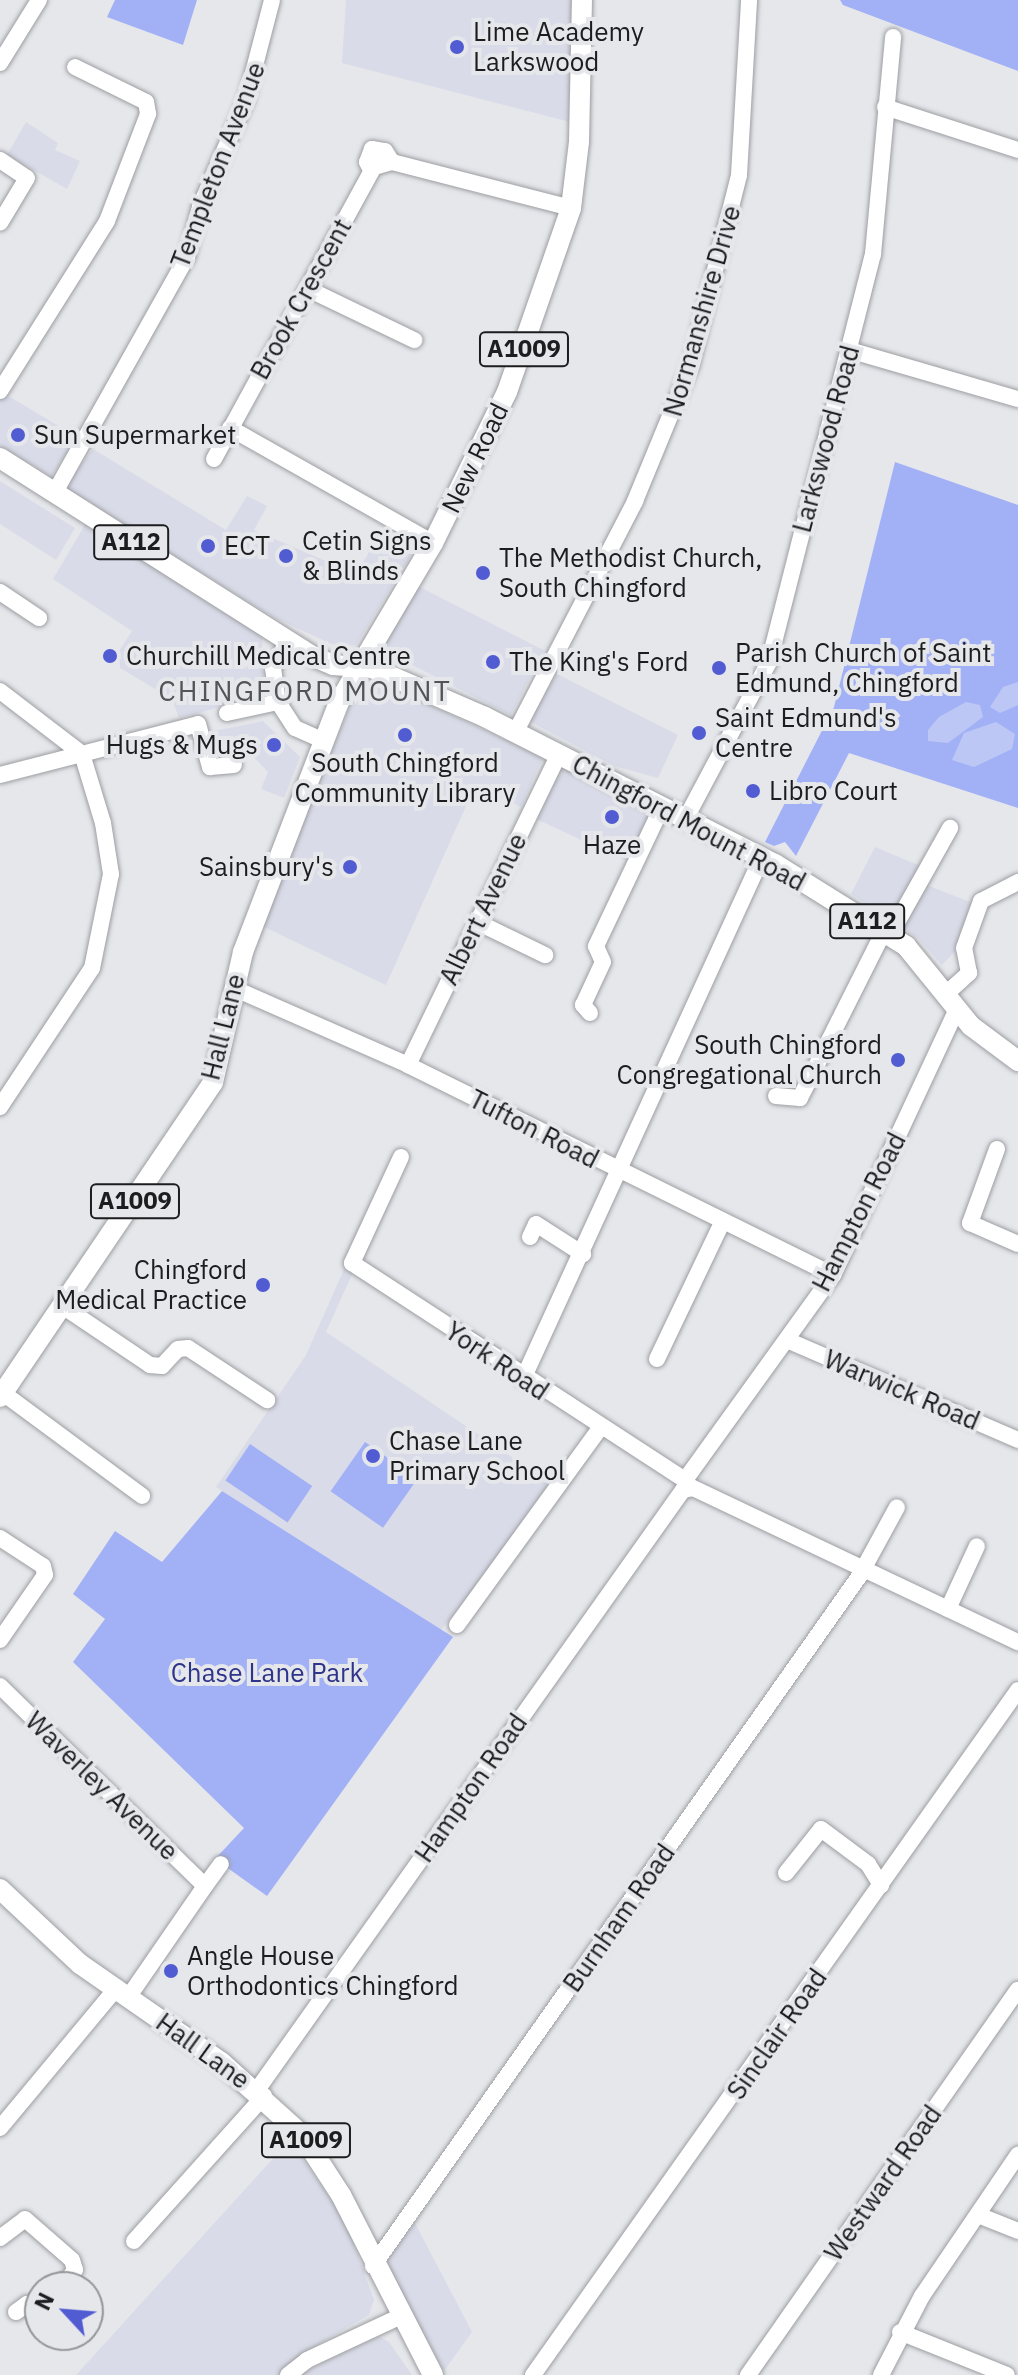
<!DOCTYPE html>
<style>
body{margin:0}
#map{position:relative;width:1018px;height:2375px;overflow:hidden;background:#e5e7eb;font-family:"IBM Plex Sans",sans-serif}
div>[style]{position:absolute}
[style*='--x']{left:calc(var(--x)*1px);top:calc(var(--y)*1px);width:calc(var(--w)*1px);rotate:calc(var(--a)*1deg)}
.built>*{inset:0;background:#d9dce8;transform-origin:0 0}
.green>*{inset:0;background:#a2b1f6;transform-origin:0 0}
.water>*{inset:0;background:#bcc7f6}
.roads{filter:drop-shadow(0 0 2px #9d9ea2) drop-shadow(0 0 2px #9d9ea2)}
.minor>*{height:16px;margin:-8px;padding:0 8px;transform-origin:8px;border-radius:8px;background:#fff}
.major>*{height:20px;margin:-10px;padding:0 10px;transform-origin:10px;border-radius:10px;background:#fff}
.dots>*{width:22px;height:22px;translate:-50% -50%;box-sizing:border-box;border:4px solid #e5e7eb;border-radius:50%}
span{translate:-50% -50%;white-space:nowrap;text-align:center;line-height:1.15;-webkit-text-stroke:8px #e5e7eb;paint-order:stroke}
.shield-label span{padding:2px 6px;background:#e5e7eb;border:2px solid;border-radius:6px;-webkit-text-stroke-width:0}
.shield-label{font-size:24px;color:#1d1d1f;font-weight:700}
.poi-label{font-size:26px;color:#1d1d1f}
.left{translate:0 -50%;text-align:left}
.right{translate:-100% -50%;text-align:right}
.street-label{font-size:26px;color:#1d1d1f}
.park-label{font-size:26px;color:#2f348b}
.neighbourhood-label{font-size:28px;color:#535457;letter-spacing:2px}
.north{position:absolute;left:24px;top:2271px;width:80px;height:80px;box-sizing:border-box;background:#e5e7eb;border:2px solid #959699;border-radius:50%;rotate:296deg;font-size:22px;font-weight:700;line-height:32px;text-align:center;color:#1d1d1f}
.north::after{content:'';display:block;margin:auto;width:28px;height:36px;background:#515bd2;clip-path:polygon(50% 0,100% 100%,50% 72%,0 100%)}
</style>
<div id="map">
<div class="built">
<div style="clip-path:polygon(346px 0,572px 0,570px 122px,342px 63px)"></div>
<div style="clip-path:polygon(26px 122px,58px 143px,55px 150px,80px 161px,67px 189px,7px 155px)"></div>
<div style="clip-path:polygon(0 391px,77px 437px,51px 476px,0 446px)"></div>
<div style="clip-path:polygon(93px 449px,226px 530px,247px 496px,267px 506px,254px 530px,356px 574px,383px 529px,416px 547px,356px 645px,338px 647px,273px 617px,64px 487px)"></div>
<div style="clip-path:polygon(0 481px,75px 528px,56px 560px,0 524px)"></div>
<div style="clip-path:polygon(86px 523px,262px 634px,264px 695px,179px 718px,172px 699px,120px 668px,119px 651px,132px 631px,53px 579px)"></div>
<div style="left:412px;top:583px;width:148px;height:73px;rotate:27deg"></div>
<div style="clip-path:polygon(557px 674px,678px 735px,658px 778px,614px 766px,529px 721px)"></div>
<div style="clip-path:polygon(360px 682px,427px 704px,543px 757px,521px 807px,475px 786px,386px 985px,260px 925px)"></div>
<div style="clip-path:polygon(263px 721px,300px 757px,284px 798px,261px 789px,268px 772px,247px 750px,210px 761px,204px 733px)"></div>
<div style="left:563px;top:762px;width:106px;height:63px;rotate:25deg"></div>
<div style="clip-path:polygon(875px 847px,930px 870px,924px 884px,975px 904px,957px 949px,942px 965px,918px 938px,851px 894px)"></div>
<div style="clip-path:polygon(345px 1267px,354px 1270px,326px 1332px,555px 1486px,441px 1630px,216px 1487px,306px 1355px)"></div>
<div style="clip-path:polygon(289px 2141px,344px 2217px,374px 2300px,369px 2315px,310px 2349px,278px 2375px,76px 2375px)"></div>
<div style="clip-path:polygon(415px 2223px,472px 2332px,444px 2371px,385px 2263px)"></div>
<div style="clip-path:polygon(377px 2335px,389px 2342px,412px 2375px,299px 2375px)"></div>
</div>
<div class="green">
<div style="clip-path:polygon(115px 0,197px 0,183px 45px,107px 17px)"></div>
<div style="clip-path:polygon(840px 0,1018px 0,1018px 71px,843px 5px)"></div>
<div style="clip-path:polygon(895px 462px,1018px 505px,1018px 808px,849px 753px,796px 856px,785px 842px,774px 846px,765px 842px,834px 707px)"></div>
<div style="left:365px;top:1442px;width:64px;height:60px;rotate:35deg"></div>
<div style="left:250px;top:1444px;width:75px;height:44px;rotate:34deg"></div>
<div style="clip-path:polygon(222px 1491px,453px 1637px,267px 1896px,215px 1859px,244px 1828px,73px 1662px,105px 1619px,73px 1594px,115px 1531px,162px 1562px)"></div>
</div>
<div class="water">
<div style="clip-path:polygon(1018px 682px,1018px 705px,1000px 713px,990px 707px,1003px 687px)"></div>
<div style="clip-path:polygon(966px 702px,980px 705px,983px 717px,948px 743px,928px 741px,928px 730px,939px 717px)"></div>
<div style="clip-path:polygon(996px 722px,1015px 734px,1012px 749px,974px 767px,952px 760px,964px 733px)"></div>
</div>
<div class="roads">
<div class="minor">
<div style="--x:0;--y:63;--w:74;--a:-58.2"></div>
<div style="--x:885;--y:107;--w:140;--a:17.9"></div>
<div style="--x:0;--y:160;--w:32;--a:34"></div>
<div style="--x:27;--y:178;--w:52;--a:121"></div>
<div style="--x:371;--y:170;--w:9;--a:-117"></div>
<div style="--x:367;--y:162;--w:14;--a:-69"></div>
<div style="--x:372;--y:149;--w:13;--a:9"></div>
<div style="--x:385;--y:151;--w:13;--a:58"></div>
<div style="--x:308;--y:289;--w:118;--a:25.7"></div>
<div style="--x:849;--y:350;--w:176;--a:16.2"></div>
<div style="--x:0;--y:391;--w:201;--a:-57.8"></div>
<div style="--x:107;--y:221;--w:115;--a:-69"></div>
<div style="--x:148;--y:114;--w:12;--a:-99"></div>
<div style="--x:146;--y:102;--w:79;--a:-153.8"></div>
<div style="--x:230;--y:428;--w:233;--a:29.5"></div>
<div style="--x:214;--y:459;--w:333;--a:-61.3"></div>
<div style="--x:374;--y:167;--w:19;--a:-16"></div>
<div style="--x:392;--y:162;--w:185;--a:14.4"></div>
<div style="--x:55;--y:492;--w:270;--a:-60.7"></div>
<div style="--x:187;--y:257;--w:52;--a:-75.4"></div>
<div style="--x:200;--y:207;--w:116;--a:-66.7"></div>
<div style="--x:246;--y:100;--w:103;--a:-75.4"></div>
<div style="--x:0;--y:592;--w:47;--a:33.7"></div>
<div style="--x:288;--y:641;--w:31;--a:119"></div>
<div style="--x:273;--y:668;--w:34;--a:82"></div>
<div style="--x:278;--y:702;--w:31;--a:57"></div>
<div style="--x:295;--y:728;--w:32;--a:24"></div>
<div style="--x:0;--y:691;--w:103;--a:37.5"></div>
<div style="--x:82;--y:754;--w:72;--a:73.1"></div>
<div style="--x:103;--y:823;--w:52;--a:81.1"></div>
<div style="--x:111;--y:874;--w:96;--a:101.4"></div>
<div style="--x:92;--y:968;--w:167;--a:123.5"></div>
<div style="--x:227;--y:713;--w:52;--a:-12.2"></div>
<div style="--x:516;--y:731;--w:259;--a:-62.6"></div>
<div style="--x:635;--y:501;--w:147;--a:-67.6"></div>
<div style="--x:691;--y:365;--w:196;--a:-75.8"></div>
<div style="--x:739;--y:175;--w:175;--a:-86.7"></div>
<div style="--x:0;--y:775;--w:204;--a:-14.4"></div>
<div style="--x:198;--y:724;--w:45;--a:74.4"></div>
<div style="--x:210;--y:767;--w:24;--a:-5"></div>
<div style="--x:686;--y:818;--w:177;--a:-62"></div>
<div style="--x:769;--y:662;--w:421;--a:-75.7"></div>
<div style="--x:873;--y:254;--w:218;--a:-84.7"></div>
<div style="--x:477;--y:922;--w:76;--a:25.9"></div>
<div style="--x:890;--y:935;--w:123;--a:-60.7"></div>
<div style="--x:233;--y:988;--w:191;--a:23.7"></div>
<div style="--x:408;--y:1065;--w:474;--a:26.3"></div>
<div style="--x:947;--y:993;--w:30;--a:-42"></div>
<div style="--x:969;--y:973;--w:25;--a:-101"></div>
<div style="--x:964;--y:948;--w:50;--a:-70.1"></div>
<div style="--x:981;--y:901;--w:42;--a:-27.2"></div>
<div style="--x:590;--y:1013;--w:11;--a:-131"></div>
<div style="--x:583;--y:1005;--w:47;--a:-65.1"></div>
<div style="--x:603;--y:962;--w:17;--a:-114"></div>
<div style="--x:596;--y:946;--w:154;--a:-64.6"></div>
<div style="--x:408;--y:1065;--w:346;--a:-64.1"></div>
<div style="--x:776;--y:1096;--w:24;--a:5"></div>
<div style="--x:800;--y:1098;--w:187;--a:-63.3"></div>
<div style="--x:997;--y:1149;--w:79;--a:110"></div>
<div style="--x:970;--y:1223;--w:52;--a:23.6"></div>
<div style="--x:401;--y:1157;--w:117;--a:114.8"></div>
<div style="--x:352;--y:1263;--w:397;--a:33.1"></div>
<div style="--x:685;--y:1480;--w:253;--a:-54.2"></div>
<div style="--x:833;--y:1275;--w:293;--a:-65"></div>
<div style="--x:530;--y:1237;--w:14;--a:-65"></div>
<div style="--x:536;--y:1224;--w:56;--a:32.6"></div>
<div style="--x:64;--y:1307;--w:104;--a:34"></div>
<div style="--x:150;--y:1365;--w:12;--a:5"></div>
<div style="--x:162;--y:1366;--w:23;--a:-47"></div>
<div style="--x:178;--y:1349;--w:10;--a:-6"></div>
<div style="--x:188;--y:1348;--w:95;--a:33.4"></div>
<div style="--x:787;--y:1340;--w:252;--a:23.4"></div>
<div style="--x:657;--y:1359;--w:151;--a:-64.5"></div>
<div style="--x:523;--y:1379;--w:574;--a:-65.4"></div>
<div style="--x:3;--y:1393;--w:173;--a:36.5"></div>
<div style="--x:0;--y:1538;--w:51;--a:33.1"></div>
<div style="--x:43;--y:1566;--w:9;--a:77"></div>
<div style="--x:45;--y:1575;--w:79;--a:124.7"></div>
<div style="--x:948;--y:1609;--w:69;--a:-65.3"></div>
<div style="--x:457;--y:1625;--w:243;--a:-54"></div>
<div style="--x:0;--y:1686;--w:286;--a:44.3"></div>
<div style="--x:205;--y:1886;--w:137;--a:124.6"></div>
<div style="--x:786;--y:1873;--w:56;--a:-51.5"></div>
<div style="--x:821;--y:1829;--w:59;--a:36.7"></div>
<div style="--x:868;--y:1864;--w:25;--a:58"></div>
<div style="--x:205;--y:1886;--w:27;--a:-54"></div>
<div style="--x:257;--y:2090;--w:736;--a:-54.63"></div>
<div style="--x:683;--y:1490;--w:10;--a:-11"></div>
<div style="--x:693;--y:1488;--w:360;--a:25.4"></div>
<div style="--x:0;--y:2128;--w:178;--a:-50.2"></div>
<div style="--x:978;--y:2215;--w:43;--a:21.8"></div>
<div style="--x:0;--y:2238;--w:31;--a:-37"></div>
<div style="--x:25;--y:2219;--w:62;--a:41.1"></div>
<div style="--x:72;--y:2260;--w:10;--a:73"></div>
<div style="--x:75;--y:2270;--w:21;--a:127"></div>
<div style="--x:134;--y:2241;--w:195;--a:-48.1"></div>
<div style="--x:373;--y:2266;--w:845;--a:-54.82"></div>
<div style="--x:860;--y:1575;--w:77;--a:-61.4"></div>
<div style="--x:16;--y:2312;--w:14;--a:-36"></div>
<div style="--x:27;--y:2304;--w:18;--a:43"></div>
<div style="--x:900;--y:2332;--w:115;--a:21.9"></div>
<div style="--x:60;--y:2335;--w:3;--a:45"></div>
<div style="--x:288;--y:2375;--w:24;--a:-38"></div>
<div style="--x:307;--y:2360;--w:104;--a:-25.1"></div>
<div style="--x:533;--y:2375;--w:839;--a:-54.7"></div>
<div style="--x:748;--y:2375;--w:470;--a:-55"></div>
<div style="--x:881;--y:2375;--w:89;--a:-62.6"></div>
<div style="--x:922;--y:2296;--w:171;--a:-55.8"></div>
</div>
<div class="major">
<div style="--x:0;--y:458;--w:370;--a:32.4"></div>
<div style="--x:312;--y:656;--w:23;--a:23"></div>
<div style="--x:333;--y:665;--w:39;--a:4"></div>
<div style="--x:372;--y:668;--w:123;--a:23.4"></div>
<div style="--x:485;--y:717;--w:325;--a:26.9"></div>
<div style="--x:775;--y:864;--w:155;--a:32"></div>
<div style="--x:906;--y:946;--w:103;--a:50.9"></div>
<div style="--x:971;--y:1026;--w:59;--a:36.7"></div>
<div style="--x:0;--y:1397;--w:380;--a:-55.9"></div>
<div style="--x:213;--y:1082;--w:133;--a:-77"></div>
<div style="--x:243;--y:952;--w:268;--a:-69"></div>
<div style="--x:339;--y:702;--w:185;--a:-59.4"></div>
<div style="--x:433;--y:543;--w:168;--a:-63.9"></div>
<div style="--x:507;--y:392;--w:195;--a:-70.8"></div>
<div style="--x:571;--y:208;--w:66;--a:-83.1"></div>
<div style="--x:579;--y:142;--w:142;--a:-88.8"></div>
<div style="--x:0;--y:1889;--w:110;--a:43.2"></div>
<div style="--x:80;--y:1964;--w:172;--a:34.8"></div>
<div style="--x:221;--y:2062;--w:109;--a:42"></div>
<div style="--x:302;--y:2135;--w:72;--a:57"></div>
<div style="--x:341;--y:2195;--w:202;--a:62.9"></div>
</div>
</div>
<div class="dots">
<div style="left:457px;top:47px;background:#515bd2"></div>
<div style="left:18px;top:435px;background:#515bd2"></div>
<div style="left:208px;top:546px;background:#515bd2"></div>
<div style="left:286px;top:556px;background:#515bd2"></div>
<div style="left:483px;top:573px;background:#515bd2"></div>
<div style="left:110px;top:656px;background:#515bd2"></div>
<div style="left:493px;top:662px;background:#515bd2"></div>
<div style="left:719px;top:668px;background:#515bd2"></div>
<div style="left:699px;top:733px;background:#515bd2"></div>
<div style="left:405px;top:735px;background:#515bd2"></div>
<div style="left:274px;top:745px;background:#515bd2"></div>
<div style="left:753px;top:791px;background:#515bd2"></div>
<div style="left:612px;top:817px;background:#515bd2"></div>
<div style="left:350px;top:867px;background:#515bd2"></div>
<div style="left:898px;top:1060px;background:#515bd2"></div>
<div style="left:263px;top:1285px;background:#515bd2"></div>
<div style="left:373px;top:1456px;background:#515bd2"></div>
<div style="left:171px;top:1971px;background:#515bd2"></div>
</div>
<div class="shield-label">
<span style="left:524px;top:349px">A1009</span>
<span style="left:131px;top:542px">A112</span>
<span style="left:867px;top:921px">A112</span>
<span style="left:135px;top:1201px">A1009</span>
<span style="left:306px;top:2140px">A1009</span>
</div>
<div class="poi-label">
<span class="left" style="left:473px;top:47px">Lime Academy<br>Larkswood</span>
<span class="left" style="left:34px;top:435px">Sun Supermarket</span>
<span class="left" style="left:302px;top:556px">Cetin Signs<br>&amp; Blinds</span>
<span class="left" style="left:224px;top:546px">ECT</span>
<span class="left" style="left:499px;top:573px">The Methodist Church,<br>South Chingford</span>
<span class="left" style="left:735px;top:668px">Parish Church of Saint<br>Edmund, Chingford</span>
<span class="left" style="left:126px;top:656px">Churchill Medical Centre</span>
<span class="left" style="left:509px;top:662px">The King's Ford</span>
<span class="left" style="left:715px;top:733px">Saint Edmund's<br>Centre</span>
<span class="right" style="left:258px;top:745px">Hugs &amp; Mugs</span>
<span style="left:405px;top:778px">South Chingford<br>Community Library</span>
<span class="left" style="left:769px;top:791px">Libro Court</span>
<span style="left:612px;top:845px">Haze</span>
<span class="right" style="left:334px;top:867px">Sainsbury's</span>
<span class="right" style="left:882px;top:1060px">South Chingford<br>Congregational Church</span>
<span class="right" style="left:247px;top:1285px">Chingford<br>Medical Practice</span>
<span class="left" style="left:389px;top:1456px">Chase Lane<br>Primary School</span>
<span class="left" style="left:187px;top:1971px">Angle House<br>Orthodontics Chingford</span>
</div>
<div class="street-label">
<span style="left:218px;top:165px;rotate:-69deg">Templeton Avenue</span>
<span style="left:301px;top:299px;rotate:-61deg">Brook Crescent</span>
<span style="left:702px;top:311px;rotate:-74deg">Normanshire Drive</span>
<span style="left:826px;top:439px;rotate:-75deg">Larkswood Road</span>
<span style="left:475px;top:458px;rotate:-64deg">New Road</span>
<span style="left:689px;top:823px;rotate:28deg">Chingford Mount Road</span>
<span style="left:483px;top:909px;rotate:-64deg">Albert Avenue</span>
<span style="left:223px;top:1027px;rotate:-76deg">Hall Lane</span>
<span style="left:534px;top:1129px;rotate:27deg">Tufton Road</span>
<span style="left:859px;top:1212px;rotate:-63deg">Hampton Road</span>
<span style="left:497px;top:1361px;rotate:34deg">York Road</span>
<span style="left:902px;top:1390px;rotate:23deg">Warwick Road</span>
<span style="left:102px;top:1786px;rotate:44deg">Waverley Avenue</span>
<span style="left:471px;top:1788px;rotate:-55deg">Hampton Road</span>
<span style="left:619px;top:1918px;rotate:-55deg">Burnham Road</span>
<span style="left:777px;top:2034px;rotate:-55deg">Sinclair Road</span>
<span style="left:203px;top:2051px;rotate:36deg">Hall Lane</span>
<span style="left:883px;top:2183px;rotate:-55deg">Westward Road</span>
</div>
<div class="park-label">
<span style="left:267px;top:1673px">Chase Lane Park</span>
</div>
<div class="neighbourhood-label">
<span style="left:305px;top:691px">CHINGFORD MOUNT</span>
</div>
<div class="north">N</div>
</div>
